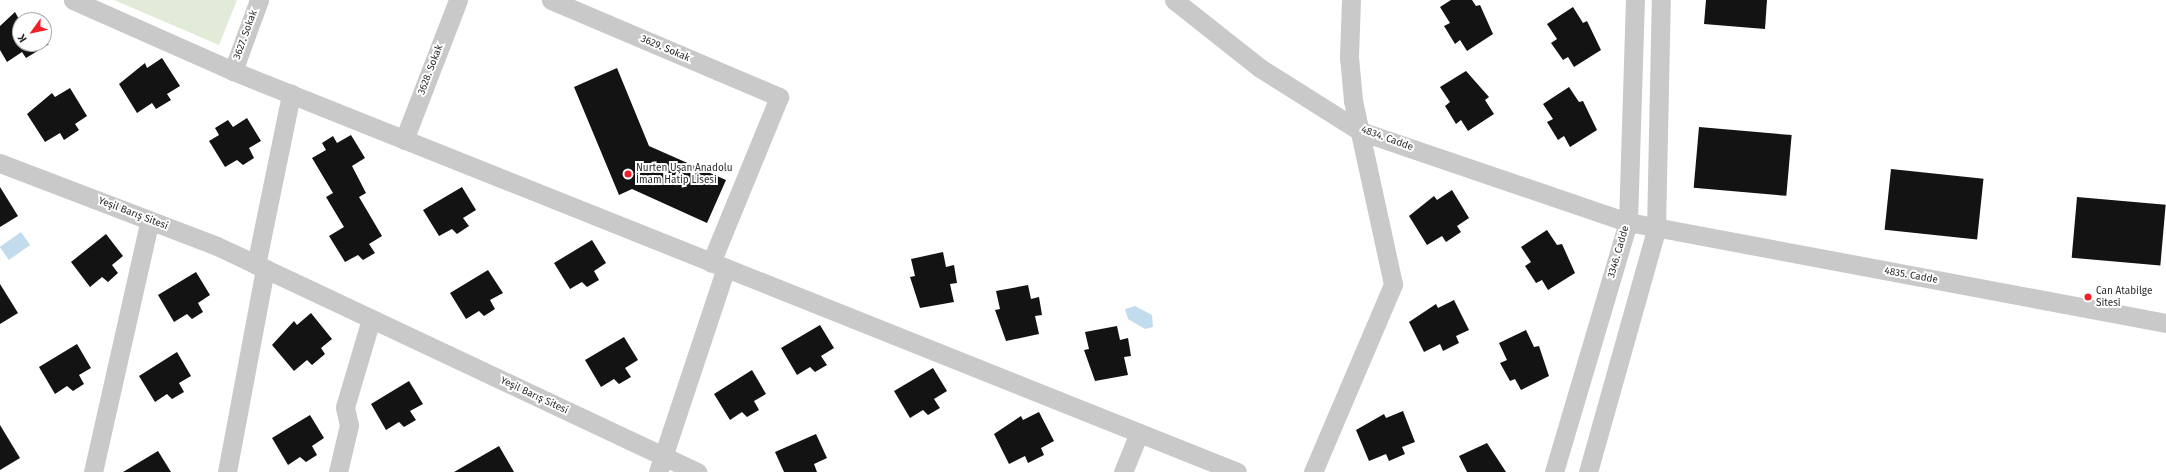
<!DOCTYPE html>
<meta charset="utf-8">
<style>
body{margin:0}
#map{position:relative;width:2166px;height:472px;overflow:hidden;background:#fff;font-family:"Fira Sans",sans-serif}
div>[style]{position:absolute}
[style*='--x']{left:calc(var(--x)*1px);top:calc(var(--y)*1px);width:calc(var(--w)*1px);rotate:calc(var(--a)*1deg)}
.green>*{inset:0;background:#e2ebd8}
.water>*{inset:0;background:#c2dbed;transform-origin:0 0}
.building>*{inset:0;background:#131313;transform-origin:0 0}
.minor>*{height:19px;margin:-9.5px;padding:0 9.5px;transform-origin:9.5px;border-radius:9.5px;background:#c9c9c9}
.dots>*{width:11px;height:11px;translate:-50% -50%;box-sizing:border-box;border:2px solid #fff;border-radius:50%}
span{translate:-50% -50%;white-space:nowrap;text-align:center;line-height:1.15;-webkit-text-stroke:4px #fff;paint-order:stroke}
.street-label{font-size:10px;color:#2c2c2c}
.poi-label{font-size:10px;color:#2c2c2c}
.left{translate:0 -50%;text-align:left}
.north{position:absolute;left:12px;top:12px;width:40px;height:40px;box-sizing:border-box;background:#fff;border:1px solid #ababab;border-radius:50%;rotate:237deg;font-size:11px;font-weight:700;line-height:16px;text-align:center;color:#2c2c2c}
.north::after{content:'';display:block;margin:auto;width:14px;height:18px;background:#f21f29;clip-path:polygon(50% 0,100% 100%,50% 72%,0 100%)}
</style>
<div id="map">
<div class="green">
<div style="clip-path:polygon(114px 0,237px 0,219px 45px)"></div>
</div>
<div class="water">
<div style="left:21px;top:232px;width:16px;height:26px;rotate:55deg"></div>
<div style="clip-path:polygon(1135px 306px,1152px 315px,1153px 327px,1145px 329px,1128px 319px,1125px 309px)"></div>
</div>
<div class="building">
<div style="clip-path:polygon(1451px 0,1472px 0,1476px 6px,1480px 5px,1493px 34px,1467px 51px,1460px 40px,1455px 44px,1444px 26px,1450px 23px,1440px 7px)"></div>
<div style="clip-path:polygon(1706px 0,1767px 0,1765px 29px,1704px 24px)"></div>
<div style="clip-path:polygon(1573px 7px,1583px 23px,1587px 21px,1601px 50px,1574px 67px,1568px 57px,1563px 60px,1551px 43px,1557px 39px,1547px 24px)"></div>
<div style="clip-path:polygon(15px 12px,20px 21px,20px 44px,49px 44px,26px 58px,22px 52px,7px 62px,0 50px,0 26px)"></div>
<div style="clip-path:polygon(162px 58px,180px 86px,167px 94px,171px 100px,156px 109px,152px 103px,137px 113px,119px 84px,145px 63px,147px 68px)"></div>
<div style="clip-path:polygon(617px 68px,649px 146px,726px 180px,707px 223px,632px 189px,619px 195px,574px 87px)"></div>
<div style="clip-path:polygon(1466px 71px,1489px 97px,1485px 100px,1494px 114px,1468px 131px,1461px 120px,1456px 124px,1445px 106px,1450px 102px,1440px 87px)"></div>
<div style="clip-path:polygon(1569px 87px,1579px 102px,1583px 101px,1597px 130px,1570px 147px,1564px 136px,1558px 140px,1547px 122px,1553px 119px,1543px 104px)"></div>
<div style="clip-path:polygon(70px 88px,87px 116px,75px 124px,79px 130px,64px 140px,60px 133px,45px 142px,27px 114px,52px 93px,55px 97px)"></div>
<div style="clip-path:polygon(247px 118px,261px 141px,249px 148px,254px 158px,243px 165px,237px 160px,225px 167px,209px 141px,219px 135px,215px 128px,228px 120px,233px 127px)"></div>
<div style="left:1699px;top:127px;width:93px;height:61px;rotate:5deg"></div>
<div style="clip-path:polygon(351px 135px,365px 158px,352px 166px,366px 193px,359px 197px,382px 236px,369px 244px,375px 253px,363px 260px,358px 255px,345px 262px,329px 236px,344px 227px,326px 197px,333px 193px,312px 158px,326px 150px,322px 143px,333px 136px,337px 143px)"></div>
<div style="left:1891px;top:169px;width:93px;height:61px;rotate:6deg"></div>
<div style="clip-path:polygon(0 187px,18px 216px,0 227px)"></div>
<div style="clip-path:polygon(462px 187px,476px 210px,463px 218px,469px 226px,457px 234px,452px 229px,439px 236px,423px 210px)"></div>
<div style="clip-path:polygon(1452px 190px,1469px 218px,1457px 226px,1461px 232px,1446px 242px,1442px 236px,1427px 245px,1409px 216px,1434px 196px,1437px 200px)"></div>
<div style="left:2077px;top:197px;width:89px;height:61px;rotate:5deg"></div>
<div style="clip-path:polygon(1547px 230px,1557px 245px,1562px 244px,1575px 273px,1548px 290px,1542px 280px,1536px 283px,1525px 266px,1531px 262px,1521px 247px)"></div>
<div style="clip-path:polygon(106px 234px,123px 256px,112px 265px,118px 273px,108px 282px,102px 277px,90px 287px,71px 262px)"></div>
<div style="clip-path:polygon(592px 240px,606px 263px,594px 271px,599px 280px,587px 287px,582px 282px,570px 289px,554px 263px)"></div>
<div style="clip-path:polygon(943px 252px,946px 267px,954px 265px,957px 283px,950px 284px,954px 302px,920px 308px,910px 277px,915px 276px,911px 259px)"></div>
<div style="clip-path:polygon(488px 270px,503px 293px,490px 300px,495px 309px,484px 316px,479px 311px,466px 319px,450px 293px)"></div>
<div style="clip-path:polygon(196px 272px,210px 295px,198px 303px,203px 312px,192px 319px,187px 314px,174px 322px,158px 295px)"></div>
<div style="clip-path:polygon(0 284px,18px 313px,0 324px)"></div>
<div style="clip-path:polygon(1028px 285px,1031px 299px,1039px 297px,1042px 315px,1035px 316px,1039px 334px,1006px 341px,995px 310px,1000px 309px,996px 291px)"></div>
<div style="clip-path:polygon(1454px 300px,1469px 330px,1456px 336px,1459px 343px,1443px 351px,1440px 344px,1424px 352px,1409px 322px,1436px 304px,1438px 308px)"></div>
<div style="clip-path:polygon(311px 313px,332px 339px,321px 348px,325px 354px,312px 365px,307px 360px,294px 371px,272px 345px,294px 321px,297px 325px)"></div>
<div style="clip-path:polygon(820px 325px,834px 348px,821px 356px,827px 365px,815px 372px,810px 367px,797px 375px,781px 348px)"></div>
<div style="clip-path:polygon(1117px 326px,1120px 340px,1128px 338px,1131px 356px,1124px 357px,1128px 375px,1095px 381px,1084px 350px,1089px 349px,1085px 332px)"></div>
<div style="clip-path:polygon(1526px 330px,1534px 347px,1539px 346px,1549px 376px,1521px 390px,1515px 379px,1510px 381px,1500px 363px,1507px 360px,1499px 343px)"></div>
<div style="clip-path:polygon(624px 337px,638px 360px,625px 368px,631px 377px,619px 384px,614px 379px,601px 387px,585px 360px)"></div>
<div style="clip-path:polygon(77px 344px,91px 368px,79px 375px,84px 384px,73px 391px,67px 386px,55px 394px,39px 367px)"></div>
<div style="clip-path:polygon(177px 352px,191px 376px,179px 383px,184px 392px,172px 399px,167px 394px,155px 402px,139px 376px)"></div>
<div style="clip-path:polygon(933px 368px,947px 391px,934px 399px,940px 408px,928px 415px,923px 410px,910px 418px,894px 391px)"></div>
<div style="clip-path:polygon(752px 370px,766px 394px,754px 401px,759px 410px,747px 417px,742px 412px,730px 420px,714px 394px)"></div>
<div style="clip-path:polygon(409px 381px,423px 404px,410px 411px,416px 420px,404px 427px,399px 422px,386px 430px,371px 404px)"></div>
<div style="clip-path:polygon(1403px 411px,1415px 442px,1402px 447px,1405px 454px,1389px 461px,1386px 454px,1369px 461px,1356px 430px,1384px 414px,1386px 418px)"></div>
<div style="clip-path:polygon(1039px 412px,1054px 441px,1041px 448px,1044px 455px,1028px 463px,1025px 456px,1009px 464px,994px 434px,1021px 416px,1023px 420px)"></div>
<div style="clip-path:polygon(310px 415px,324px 438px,312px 446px,317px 455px,306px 462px,300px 457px,288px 465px,272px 438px)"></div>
<div style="clip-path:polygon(0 425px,20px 458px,0 470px)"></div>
<div style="clip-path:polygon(816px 434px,827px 458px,814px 464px,817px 472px,784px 472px,775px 452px)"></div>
<div style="clip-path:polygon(1487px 443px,1506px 472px,1467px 472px,1459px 456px)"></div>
<div style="clip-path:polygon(499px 446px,514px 472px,454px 472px)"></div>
<div style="clip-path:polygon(158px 451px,171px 472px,123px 472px)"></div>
</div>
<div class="minor">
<div style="--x:73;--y:0;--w:175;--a:23.9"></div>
<div style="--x:233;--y:71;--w:1081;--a:21.77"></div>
<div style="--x:551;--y:0;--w:248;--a:23"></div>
<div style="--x:779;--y:97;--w:179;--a:112.3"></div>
<div style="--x:1174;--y:0;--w:110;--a:38.3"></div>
<div style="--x:1260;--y:68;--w:118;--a:32.2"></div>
<div style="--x:1360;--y:131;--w:283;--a:18.8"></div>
<div style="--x:1628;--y:222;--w:547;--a:10.63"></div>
<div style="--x:233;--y:71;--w:76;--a:-69.9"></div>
<div style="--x:404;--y:140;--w:150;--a:-68.9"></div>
<div style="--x:0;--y:163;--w:232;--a:20.9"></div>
<div style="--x:217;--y:246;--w:531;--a:25.21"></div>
<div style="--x:256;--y:265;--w:175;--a:-78.4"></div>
<div style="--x:93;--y:472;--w:258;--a:-77.3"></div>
<div style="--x:227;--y:472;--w:207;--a:-79.4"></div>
<div style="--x:338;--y:472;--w:48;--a:-76.8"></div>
<div style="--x:349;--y:425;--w:18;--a:-103"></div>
<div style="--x:345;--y:407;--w:92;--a:-73.5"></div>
<div style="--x:658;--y:472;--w:215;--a:-71.6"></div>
<div style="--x:1123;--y:472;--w:42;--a:-67.7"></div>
<div style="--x:1313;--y:472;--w:204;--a:-66.9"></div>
<div style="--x:1393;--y:284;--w:188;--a:-102.3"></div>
<div style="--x:1353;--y:100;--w:43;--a:-95.3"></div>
<div style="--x:1349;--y:57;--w:57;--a:-88"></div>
<div style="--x:1554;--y:472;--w:261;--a:-73.5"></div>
<div style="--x:1628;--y:222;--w:222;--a:-88.2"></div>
<div style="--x:1588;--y:472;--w:251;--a:-74.3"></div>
<div style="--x:1656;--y:230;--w:230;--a:-88.8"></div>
</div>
<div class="dots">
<div style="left:628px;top:174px;background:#f21f29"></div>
<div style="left:2088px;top:297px;background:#f21f29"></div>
</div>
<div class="street-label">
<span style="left:246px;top:35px;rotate:-70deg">3627. Sokak</span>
<span style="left:665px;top:49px;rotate:23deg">3629. Sokak</span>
<span style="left:431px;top:70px;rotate:-69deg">3628. Sokak</span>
<span style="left:1387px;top:139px;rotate:20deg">4834. Cadde</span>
<span style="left:133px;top:214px;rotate:21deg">Yeşil Barış Sitesi</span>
<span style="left:1619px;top:252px;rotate:-74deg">3346. Cadde</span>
<span style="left:1911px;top:276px;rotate:10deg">4835. Cadde</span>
<span style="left:534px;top:396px;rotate:25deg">Yeşil Barış Sitesi</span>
</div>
<div class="poi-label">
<span class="left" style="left:636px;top:174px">Nurten Uşan Anadolu<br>İmam Hatip Lisesi</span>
<span class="left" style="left:2096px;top:297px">Can Atabilge<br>Sitesi</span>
</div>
<div class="north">K</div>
</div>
